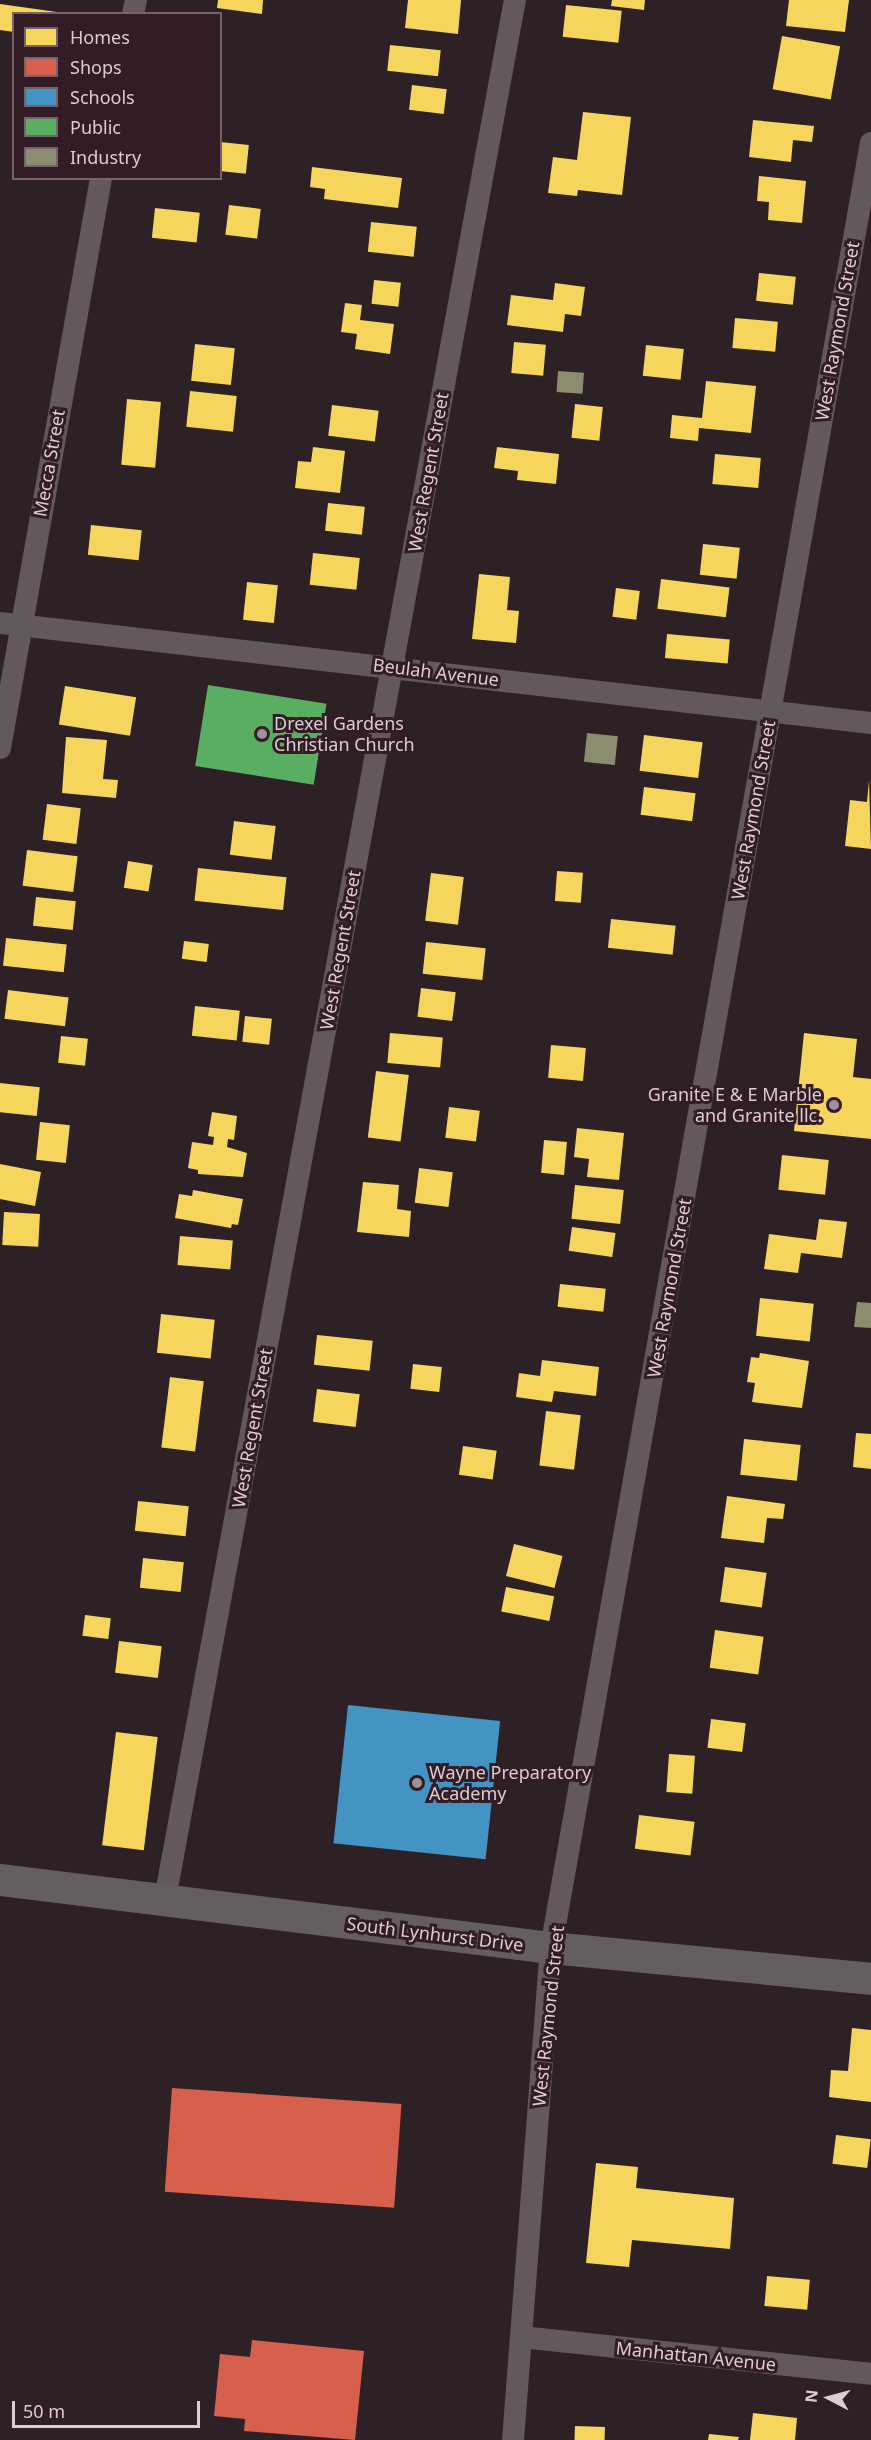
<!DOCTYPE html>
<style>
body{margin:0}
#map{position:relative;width:871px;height:2440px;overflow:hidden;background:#2d2126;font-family:"Noto Sans",sans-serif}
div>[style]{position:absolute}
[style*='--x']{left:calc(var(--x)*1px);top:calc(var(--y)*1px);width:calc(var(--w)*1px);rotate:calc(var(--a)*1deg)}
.homes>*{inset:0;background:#f6d55c;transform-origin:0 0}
.shops>*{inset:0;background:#d6604d;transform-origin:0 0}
.schools>*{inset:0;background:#4393c3;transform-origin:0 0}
.public>*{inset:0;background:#5aae61;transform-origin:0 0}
.industry>*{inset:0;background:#8c8c6e;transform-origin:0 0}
.minor>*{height:22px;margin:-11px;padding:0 11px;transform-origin:11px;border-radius:11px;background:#63585d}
.secondary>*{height:32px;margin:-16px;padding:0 16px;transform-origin:16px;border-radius:16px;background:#645d62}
.dots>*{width:16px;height:16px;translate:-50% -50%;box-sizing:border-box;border:3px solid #321c25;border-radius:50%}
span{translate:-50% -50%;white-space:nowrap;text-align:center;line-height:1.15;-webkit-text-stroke:6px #321c25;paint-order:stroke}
.street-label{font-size:18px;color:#ddcdd2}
.poi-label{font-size:18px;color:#ddcdd2}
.left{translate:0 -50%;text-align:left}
.right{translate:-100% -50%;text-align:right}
.legend{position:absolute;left:12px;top:12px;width:210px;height:168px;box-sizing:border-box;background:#321c25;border:2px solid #76636a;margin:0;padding:8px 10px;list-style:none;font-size:18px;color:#ddcdd2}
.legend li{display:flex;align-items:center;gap:12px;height:30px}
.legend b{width:30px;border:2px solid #76636a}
.north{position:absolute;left:799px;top:2368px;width:60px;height:60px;-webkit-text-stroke:4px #321c25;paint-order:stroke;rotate:276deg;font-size:16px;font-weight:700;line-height:24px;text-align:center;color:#ddcdd2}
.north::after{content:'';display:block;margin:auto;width:21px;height:27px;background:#ddcdd2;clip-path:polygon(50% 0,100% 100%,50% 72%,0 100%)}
.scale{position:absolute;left:12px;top:2401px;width:188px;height:27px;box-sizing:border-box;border:3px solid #ddcdd2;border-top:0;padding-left:8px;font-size:18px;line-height:21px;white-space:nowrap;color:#ddcdd2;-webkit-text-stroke:4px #321c25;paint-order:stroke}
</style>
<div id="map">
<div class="homes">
<div style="clip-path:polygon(218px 0,263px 0,262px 14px,217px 8px)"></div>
<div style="clip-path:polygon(408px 0,461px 0,458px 34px,405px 28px)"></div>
<div style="clip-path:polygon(612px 0,645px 0,644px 10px,611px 6px)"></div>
<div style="clip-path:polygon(789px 0,849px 0,845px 32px,786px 26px)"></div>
<div style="clip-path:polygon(0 4px,57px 12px,57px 14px,14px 14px,14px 32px,0 30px)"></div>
<div style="left:566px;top:5px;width:56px;height:32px;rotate:6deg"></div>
<div style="left:782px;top:36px;width:59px;height:54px;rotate:10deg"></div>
<div style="left:390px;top:45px;width:51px;height:26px;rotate:6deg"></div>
<div style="left:412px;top:85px;width:35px;height:25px;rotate:7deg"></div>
<div style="clip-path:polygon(583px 112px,631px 117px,622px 195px,578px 190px,577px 196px,548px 193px,553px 157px,577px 160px)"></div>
<div style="clip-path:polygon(753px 120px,814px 126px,812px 142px,793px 140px,791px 162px,749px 157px)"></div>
<div style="left:220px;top:142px;width:29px;height:29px;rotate:6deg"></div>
<div style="clip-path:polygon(312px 167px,402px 178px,398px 208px,324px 199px,325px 189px,310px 187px)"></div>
<div style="clip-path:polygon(759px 176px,806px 181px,802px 223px,768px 220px,769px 202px,757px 201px)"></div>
<div style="left:229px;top:205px;width:32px;height:30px;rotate:7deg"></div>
<div style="left:155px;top:208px;width:45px;height:30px;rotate:6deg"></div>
<div style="left:371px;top:222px;width:46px;height:30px;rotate:6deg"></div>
<div style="left:759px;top:273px;width:37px;height:28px;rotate:6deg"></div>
<div style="left:374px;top:280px;width:27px;height:24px;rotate:6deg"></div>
<div style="clip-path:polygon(555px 283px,585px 287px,581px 316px,565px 314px,563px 332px,507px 325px,511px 295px,553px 300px)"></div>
<div style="clip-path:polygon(345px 303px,362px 305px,360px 320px,394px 324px,390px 354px,355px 349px,357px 334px,341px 332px)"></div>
<div style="left:735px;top:318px;width:43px;height:30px;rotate:5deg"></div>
<div style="left:514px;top:342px;width:32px;height:31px;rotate:5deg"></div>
<div style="left:195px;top:344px;width:40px;height:37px;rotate:6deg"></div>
<div style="left:646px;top:345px;width:38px;height:31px;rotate:6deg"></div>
<div style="clip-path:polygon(706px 381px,756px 386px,751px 433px,699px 428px,698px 441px,670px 438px,672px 415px,702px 418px)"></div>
<div style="left:190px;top:391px;width:47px;height:36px;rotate:6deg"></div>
<div style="left:127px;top:399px;width:34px;height:66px;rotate:5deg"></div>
<div style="left:575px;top:404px;width:28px;height:34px;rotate:6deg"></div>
<div style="left:332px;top:405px;width:47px;height:31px;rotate:7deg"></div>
<div style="clip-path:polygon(313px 447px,345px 451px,340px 493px,295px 488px,298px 461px,311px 462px)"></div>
<div style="clip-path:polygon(497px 447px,559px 454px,556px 484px,517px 480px,518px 471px,494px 468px)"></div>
<div style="left:715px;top:454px;width:46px;height:30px;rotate:5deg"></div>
<div style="left:328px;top:503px;width:37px;height:28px;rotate:6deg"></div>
<div style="left:91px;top:525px;width:51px;height:30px;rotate:6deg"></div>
<div style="left:703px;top:544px;width:37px;height:31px;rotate:6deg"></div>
<div style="left:313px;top:553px;width:47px;height:32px;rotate:6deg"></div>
<div style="clip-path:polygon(479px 574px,510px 577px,507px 610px,519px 611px,516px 643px,472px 639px)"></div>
<div style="left:661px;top:579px;width:69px;height:30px;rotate:7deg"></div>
<div style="left:247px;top:582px;width:31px;height:38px;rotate:6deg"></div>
<div style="left:616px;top:588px;width:24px;height:29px;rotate:7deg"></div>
<div style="left:667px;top:634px;width:63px;height:24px;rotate:5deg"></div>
<div style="left:65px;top:686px;width:72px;height:39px;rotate:9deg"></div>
<div style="left:644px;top:735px;width:59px;height:36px;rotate:7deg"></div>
<div style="clip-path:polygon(66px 737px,107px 740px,103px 779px,118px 780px,116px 798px,62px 793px)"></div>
<div style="clip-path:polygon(869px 780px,871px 849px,845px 846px,850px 800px,867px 802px)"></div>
<div style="left:644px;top:787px;width:52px;height:28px;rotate:7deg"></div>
<div style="left:47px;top:804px;width:34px;height:36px;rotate:7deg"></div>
<div style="left:234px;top:821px;width:42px;height:34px;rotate:7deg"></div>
<div style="left:27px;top:850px;width:51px;height:36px;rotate:7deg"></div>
<div style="left:128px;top:861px;width:25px;height:27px;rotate:9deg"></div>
<div style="left:198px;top:868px;width:89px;height:33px;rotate:6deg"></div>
<div style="left:557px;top:871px;width:26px;height:30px;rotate:4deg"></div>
<div style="left:431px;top:873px;width:33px;height:48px;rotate:7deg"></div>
<div style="left:36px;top:897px;width:40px;height:29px;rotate:6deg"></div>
<div style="left:611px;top:919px;width:65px;height:29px;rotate:6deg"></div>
<div style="left:6px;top:938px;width:61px;height:28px;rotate:6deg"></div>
<div style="left:184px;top:941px;width:25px;height:18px;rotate:7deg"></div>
<div style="left:426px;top:942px;width:60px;height:32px;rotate:6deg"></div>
<div style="left:421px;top:988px;width:35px;height:29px;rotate:7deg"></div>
<div style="left:8px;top:990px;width:61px;height:29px;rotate:7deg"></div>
<div style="left:195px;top:1006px;width:45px;height:30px;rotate:6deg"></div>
<div style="left:245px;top:1016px;width:27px;height:26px;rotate:6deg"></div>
<div style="left:390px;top:1033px;width:53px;height:30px;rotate:5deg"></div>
<div style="clip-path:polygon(804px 1033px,857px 1039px,853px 1077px,871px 1079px,871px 1139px,794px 1131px)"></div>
<div style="left:61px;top:1036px;width:27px;height:27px;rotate:6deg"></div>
<div style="left:551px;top:1045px;width:35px;height:33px;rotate:5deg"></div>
<div style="left:376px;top:1071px;width:33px;height:67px;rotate:7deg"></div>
<div style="left:0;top:1083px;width:40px;height:29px;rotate:6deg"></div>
<div style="left:449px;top:1107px;width:31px;height:31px;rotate:7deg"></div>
<div style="clip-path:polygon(212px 1112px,237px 1116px,234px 1140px,228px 1139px,227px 1147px,247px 1153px,243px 1177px,198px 1174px,198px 1170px,188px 1168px,192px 1142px,213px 1145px,214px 1137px,208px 1136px)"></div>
<div style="left:40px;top:1122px;width:30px;height:38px;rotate:6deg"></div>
<div style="clip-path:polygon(577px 1128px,624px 1133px,619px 1180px,587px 1177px,589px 1159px,574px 1157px)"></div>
<div style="left:544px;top:1140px;width:23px;height:33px;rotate:5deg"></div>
<div style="left:782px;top:1155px;width:47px;height:35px;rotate:6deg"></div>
<div style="clip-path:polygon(0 1164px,41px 1172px,35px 1206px,0 1199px)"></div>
<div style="left:419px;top:1168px;width:34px;height:35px;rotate:7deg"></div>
<div style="clip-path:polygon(363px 1182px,399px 1185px,397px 1209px,411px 1211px,409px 1237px,357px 1232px)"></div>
<div style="left:575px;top:1185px;width:49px;height:34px;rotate:6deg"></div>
<div style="clip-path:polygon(193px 1190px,243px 1199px,238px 1225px,232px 1224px,231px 1228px,175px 1218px,179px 1194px,192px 1196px)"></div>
<div style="left:4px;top:1212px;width:36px;height:33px;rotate:3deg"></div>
<div style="clip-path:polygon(819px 1219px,847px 1222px,842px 1258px,801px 1253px,798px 1273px,764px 1269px,769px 1234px,816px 1240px)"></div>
<div style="left:572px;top:1227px;width:44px;height:24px;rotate:8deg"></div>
<div style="left:180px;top:1236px;width:53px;height:29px;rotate:5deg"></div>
<div style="left:560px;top:1284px;width:46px;height:23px;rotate:6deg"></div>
<div style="left:760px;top:1298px;width:54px;height:38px;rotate:6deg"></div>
<div style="left:161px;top:1314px;width:54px;height:39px;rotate:6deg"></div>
<div style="left:317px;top:1335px;width:56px;height:30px;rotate:6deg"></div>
<div style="clip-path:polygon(760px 1353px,809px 1361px,802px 1408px,752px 1402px,755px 1383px,747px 1382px,751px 1357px,759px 1358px)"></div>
<div style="clip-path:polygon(542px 1360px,599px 1367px,596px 1396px,554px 1391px,552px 1402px,516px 1397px,519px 1373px,540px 1376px)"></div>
<div style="left:413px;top:1364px;width:29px;height:25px;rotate:6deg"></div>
<div style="left:170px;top:1377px;width:34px;height:71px;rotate:7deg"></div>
<div style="left:317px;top:1389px;width:43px;height:33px;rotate:7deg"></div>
<div style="left:546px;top:1411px;width:35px;height:55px;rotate:7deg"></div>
<div style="clip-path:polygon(856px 1433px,871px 1434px,871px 1469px,853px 1467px)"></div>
<div style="left:744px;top:1439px;width:57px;height:36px;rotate:6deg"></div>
<div style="left:463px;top:1446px;width:34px;height:29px;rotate:8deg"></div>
<div style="clip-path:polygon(727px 1496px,785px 1504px,783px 1519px,767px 1518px,764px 1543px,721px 1538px)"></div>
<div style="left:138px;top:1501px;width:51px;height:30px;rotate:6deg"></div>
<div style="left:514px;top:1544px;width:50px;height:33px;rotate:14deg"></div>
<div style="left:143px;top:1558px;width:41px;height:30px;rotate:6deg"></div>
<div style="left:725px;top:1567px;width:42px;height:35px;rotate:8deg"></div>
<div style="left:506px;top:1587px;width:49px;height:25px;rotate:11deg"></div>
<div style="left:85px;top:1615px;width:26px;height:21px;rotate:7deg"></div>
<div style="left:715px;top:1630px;width:49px;height:38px;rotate:8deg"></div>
<div style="left:119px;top:1641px;width:43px;height:32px;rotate:7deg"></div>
<div style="left:711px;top:1719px;width:35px;height:29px;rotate:7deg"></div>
<div style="left:116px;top:1732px;width:42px;height:114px;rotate:7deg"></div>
<div style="left:669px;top:1754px;width:26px;height:38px;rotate:4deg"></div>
<div style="left:639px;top:1815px;width:56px;height:34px;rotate:7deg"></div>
<div style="clip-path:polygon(852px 2028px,871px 2030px,871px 2102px,829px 2097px,831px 2070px,848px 2071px)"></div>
<div style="left:836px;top:2135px;width:35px;height:29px;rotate:7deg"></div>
<div style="clip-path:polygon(596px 2163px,638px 2167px,636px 2188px,734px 2198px,730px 2249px,632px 2240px,629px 2267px,586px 2263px)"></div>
<div style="left:767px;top:2276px;width:43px;height:30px;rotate:5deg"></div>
<div style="clip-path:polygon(753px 2413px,797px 2418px,795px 2440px,750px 2440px)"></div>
<div style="left:575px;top:2426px;width:30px;height:14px;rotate:2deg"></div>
<div style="clip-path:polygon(709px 2434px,739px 2437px,738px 2440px,708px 2440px)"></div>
</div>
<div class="shops">
<div style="left:172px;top:2088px;width:230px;height:104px;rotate:4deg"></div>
<div style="clip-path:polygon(252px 2340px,364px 2351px,355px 2440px,244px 2431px,245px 2419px,214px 2416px,220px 2354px,250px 2357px)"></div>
</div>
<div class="schools">
<div style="left:348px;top:1705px;width:153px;height:139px;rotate:6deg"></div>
</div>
<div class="public">
<div style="left:208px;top:685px;width:120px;height:82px;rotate:9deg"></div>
</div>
<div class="industry">
<div style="left:558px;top:371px;width:26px;height:21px;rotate:4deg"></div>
<div style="left:587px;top:733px;width:31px;height:29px;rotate:6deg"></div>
<div style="clip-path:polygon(857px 1302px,871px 1303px,871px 1328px,854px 1327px)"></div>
</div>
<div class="minor">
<div style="--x:133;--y:14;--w:14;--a:-78"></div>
<div style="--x:0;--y:623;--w:877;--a:6.55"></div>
<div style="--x:0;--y:748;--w:579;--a:-79.95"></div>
<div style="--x:165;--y:1899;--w:1931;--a:-79.56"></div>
<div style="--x:521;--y:2337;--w:352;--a:6"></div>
<div style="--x:513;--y:2440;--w:493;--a:-85.6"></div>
<div style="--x:551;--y:1948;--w:1833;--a:-79.95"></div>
</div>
<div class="secondary">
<div style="--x:0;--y:1880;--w:555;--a:7.04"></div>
<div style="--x:551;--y:1948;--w:321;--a:5.5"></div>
</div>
<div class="dots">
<div style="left:262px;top:734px;background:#9f9196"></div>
<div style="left:834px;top:1105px;background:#9f9196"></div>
<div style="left:417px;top:1783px;background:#9f9196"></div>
</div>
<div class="street-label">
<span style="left:837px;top:331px;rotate:-80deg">West Raymond Street</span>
<span style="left:49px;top:463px;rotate:-80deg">Mecca Street</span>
<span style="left:428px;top:472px;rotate:-80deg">West Regent Street</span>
<span style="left:436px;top:672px;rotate:7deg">Beulah Avenue</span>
<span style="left:753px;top:810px;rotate:-80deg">West Raymond Street</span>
<span style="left:340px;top:950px;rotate:-80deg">West Regent Street</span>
<span style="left:669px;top:1288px;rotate:-80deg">West Raymond Street</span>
<span style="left:252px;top:1428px;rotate:-80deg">West Regent Street</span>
<span style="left:435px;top:1934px;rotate:7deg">South Lynhurst Drive</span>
<span style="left:548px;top:2016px;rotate:-84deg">West Raymond Street</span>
<span style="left:696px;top:2356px;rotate:6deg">Manhattan Avenue</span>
</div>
<div class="poi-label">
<span class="left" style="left:274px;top:734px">Drexel Gardens<br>Christian Church</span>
<span class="right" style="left:822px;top:1105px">Granite E &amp; E Marble<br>and Granite llc.</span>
<span class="left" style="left:429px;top:1783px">Wayne Preparatory<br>Academy</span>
</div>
<ul class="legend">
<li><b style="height:16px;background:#f6d55c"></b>Homes</li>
<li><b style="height:16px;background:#d6604d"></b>Shops</li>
<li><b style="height:16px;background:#4393c3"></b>Schools</li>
<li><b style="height:16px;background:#5aae61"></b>Public</li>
<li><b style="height:16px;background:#8c8c6e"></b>Industry</li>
</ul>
<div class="north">N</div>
<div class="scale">50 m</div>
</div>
